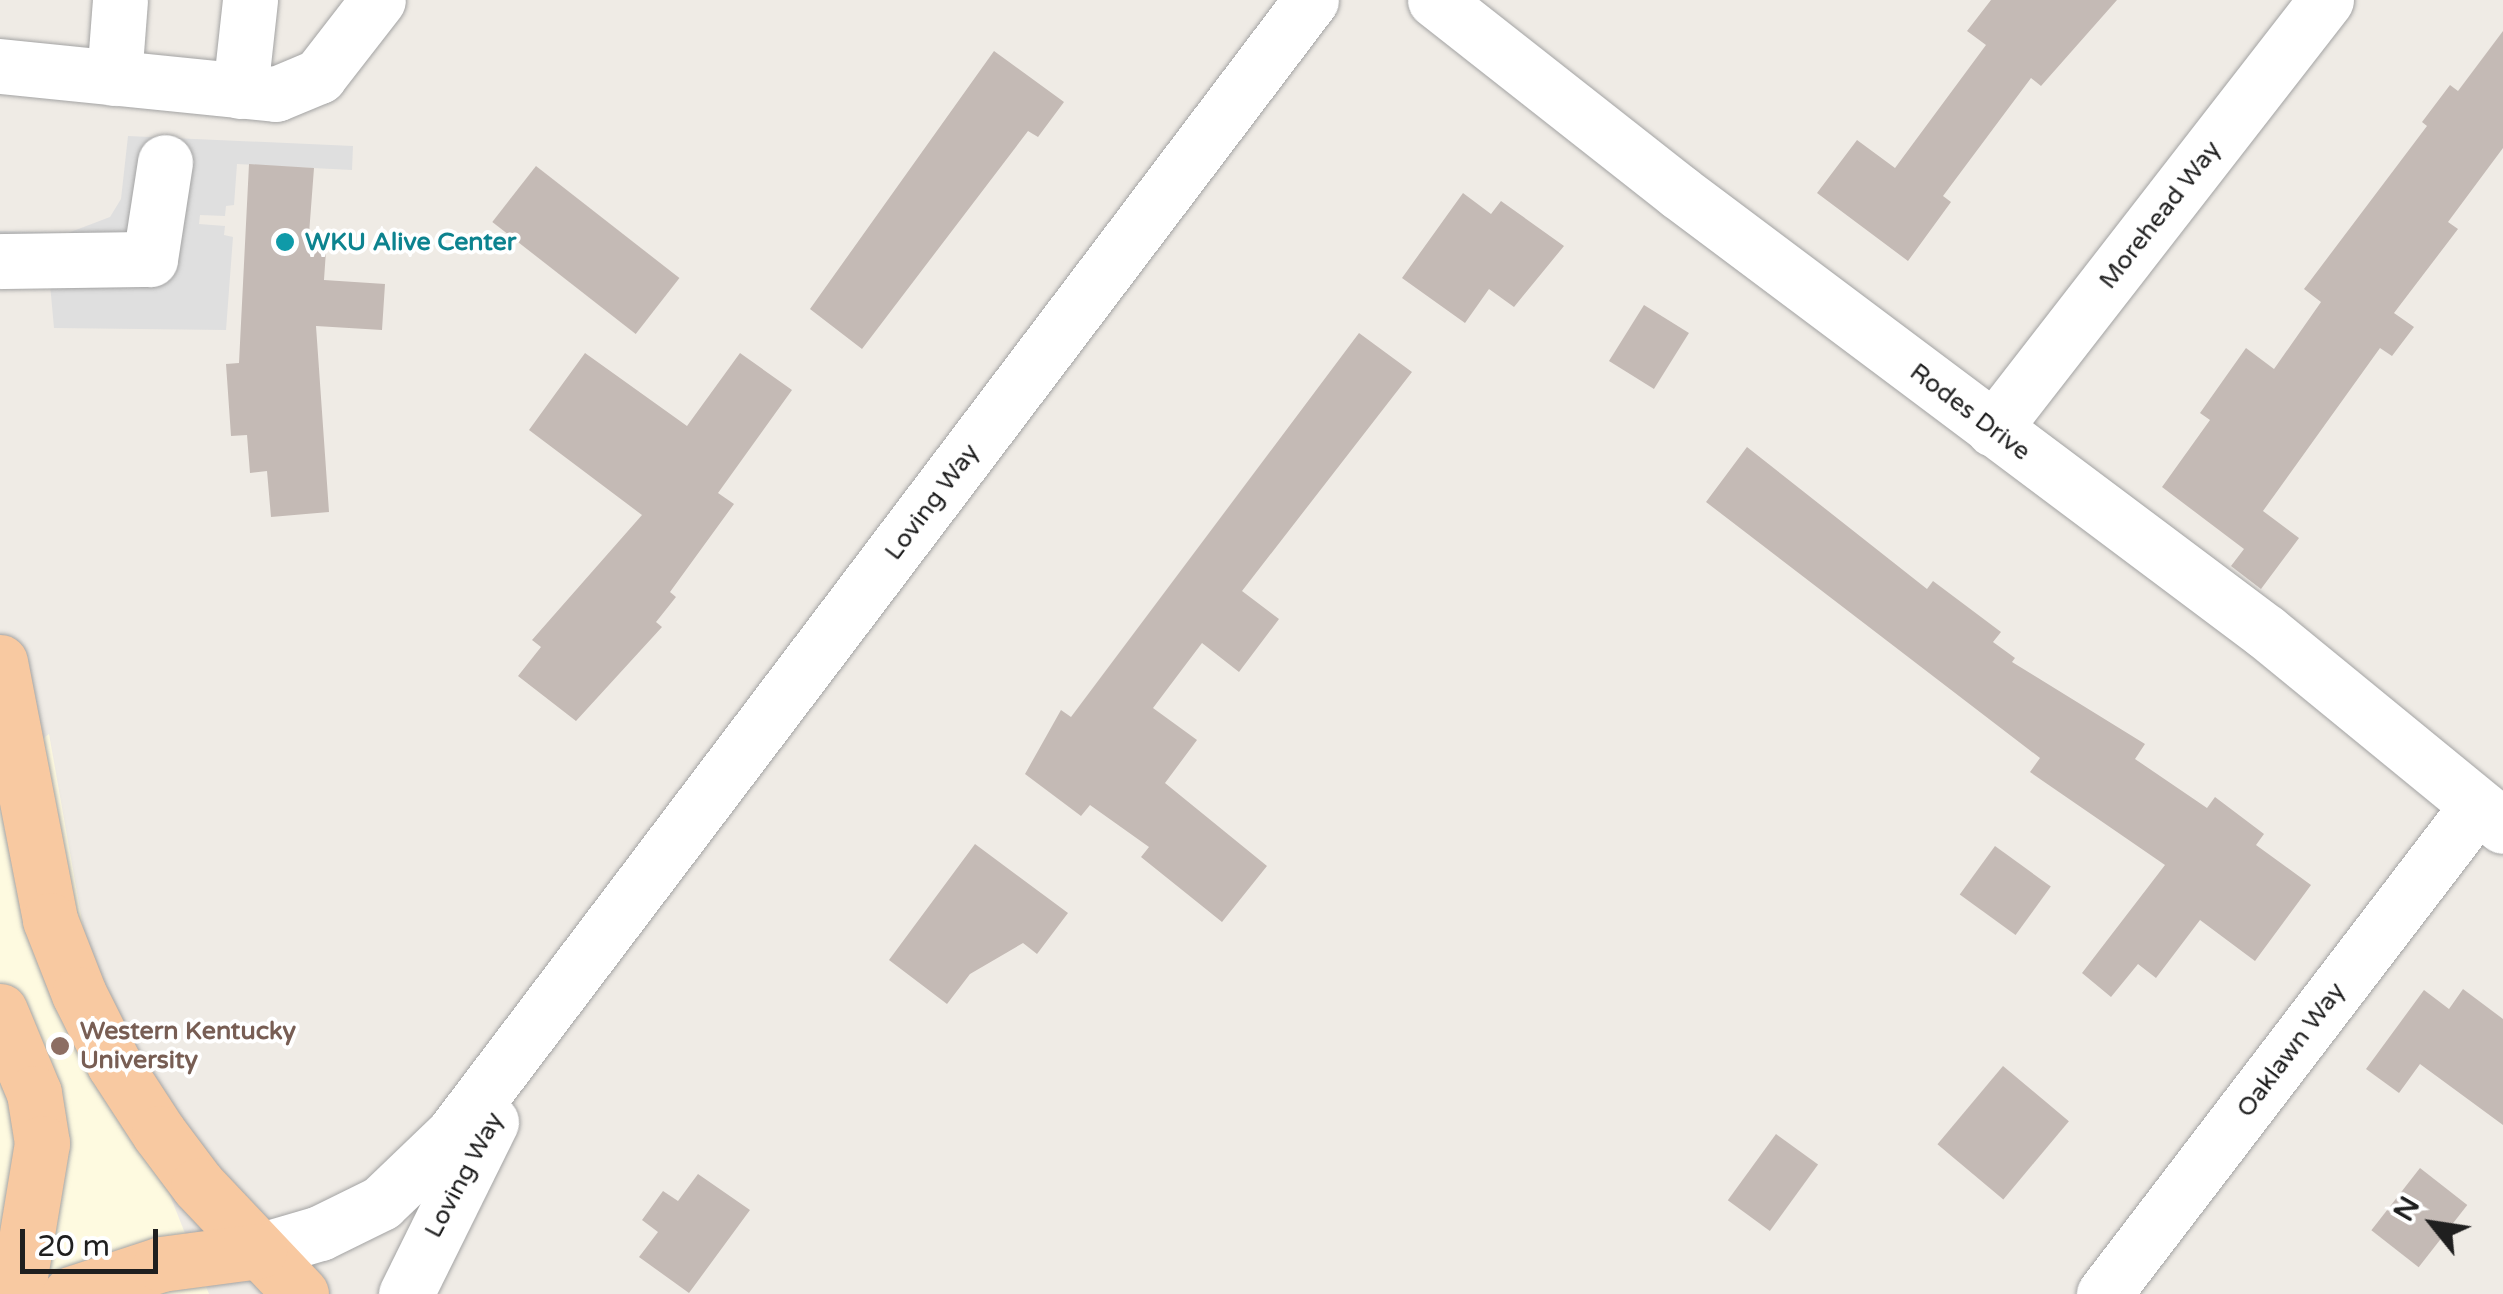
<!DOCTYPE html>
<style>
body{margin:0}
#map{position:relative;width:2503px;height:1294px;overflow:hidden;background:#efebe5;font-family:"Varela Round",sans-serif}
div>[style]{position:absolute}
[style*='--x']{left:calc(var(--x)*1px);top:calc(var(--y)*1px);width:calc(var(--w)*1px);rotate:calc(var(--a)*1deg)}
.education>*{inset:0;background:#fefae0}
.parking>*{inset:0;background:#dfdfdf}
.building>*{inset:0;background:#c4bab5;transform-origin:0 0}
.roads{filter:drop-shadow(0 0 2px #a3a3a3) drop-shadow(0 0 2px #a3a3a3)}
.minor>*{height:55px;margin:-27.5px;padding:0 27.5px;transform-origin:27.5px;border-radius:27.5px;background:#fff}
.major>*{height:55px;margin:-27.5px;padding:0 27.5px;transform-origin:27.5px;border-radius:27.5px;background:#f8c9a1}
.dots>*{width:28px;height:28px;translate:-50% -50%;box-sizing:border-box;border:5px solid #fff;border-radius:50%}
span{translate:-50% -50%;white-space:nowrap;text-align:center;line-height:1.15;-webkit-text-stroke:8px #fff;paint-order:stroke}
.street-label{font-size:25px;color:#1f1f1f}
.culture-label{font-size:25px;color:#0d838f;font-weight:700}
.left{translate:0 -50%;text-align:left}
.education-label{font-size:25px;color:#785e54;font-weight:700}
.north{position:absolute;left:2383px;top:1174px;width:100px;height:100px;-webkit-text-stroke:8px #fff;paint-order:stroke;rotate:300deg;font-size:28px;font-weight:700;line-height:40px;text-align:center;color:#1f1f1f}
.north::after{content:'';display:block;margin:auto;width:35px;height:45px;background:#1f1f1f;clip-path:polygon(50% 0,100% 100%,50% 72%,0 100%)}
.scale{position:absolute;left:20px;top:1229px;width:138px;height:45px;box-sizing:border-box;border:5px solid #1f1f1f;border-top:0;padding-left:12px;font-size:30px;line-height:35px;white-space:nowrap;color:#1f1f1f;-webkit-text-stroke:8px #fff;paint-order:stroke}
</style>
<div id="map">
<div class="education">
<div style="clip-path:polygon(49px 734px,84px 932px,156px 1160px,209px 1294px,0 1294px,0 770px)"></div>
</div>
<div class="parking">
<div style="clip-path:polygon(128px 136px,353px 146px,352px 170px,237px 164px,234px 205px,226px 206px,225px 216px,200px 215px,199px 224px,225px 226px,224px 235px,233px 237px,226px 330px,54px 328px,49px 273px,0 289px,0 231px,68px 233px,110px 217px,121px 199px)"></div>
</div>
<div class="building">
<div style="clip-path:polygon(1991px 0,2117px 0,2041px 86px,2031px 78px,1943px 196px,1951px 202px,1908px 261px,1817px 193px,1857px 140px,1895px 168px,1986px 45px,1967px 31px)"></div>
<div style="clip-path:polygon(2503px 31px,2503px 148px,2448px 222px,2458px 229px,2394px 313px,2414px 327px,2392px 356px,2380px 348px,2263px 511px,2299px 538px,2261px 589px,2231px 566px,2244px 549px,2162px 487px,2210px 420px,2200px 413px,2246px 348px,2274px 369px,2321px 302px,2304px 289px,2427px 126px,2422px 122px,2450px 85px,2458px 91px)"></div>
<div style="clip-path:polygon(994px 51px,1064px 102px,1038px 137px,1028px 131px,862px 349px,810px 309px)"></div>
<div style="clip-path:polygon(249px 164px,314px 168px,309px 234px,327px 236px,324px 280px,385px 284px,382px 330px,316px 326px,329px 512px,271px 517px,267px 471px,250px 473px,247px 435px,231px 436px,226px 364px,239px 363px)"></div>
<div style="left:536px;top:166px;width:182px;height:71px;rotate:38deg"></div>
<div style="clip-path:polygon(1463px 193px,1491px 214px,1501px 201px,1564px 246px,1514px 307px,1489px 289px,1465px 323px,1402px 278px)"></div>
<div style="left:1644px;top:305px;width:53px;height:66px;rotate:32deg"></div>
<div style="clip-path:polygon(1359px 333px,1412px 372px,1242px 591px,1279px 619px,1239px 672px,1202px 643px,1153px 708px,1197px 740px,1165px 783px,1267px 866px,1222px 922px,1141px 857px,1149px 847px,1090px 805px,1081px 816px,1025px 774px,1061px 710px,1071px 717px)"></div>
<div style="clip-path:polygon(585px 353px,687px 426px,740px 353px,792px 390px,718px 493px,734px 504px,670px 592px,676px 597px,656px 622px,662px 627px,576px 721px,518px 676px,541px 647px,532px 640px,642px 515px,529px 430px)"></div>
<div style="clip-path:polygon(1747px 447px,1927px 589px,1933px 581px,2001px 632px,1993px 642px,2015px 658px,2012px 662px,2145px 744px,2135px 759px,2207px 808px,2215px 797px,2264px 834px,2256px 845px,2311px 885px,2255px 961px,2200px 920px,2156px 978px,2138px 964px,2111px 997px,2082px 973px,2165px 865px,2030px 772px,2040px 758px,1706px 502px)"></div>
<div style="clip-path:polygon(975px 844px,1068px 913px,1037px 954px,1023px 943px,970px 974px,947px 1004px,889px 960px)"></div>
<div style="left:1995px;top:846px;width:69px;height:60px;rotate:36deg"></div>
<div style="clip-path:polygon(2463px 989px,2503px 1019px,2503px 1125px,2420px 1064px,2399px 1093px,2366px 1069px,2424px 990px,2449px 1009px)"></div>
<div style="left:2003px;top:1066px;width:86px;height:102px;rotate:40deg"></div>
<div style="left:1776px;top:1134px;width:52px;height:82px;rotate:36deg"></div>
<div style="left:2420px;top:1168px;width:60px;height:79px;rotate:38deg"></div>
<div style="clip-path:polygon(698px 1174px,750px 1210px,689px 1293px,639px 1257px,658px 1232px,642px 1220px,663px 1191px,678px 1201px)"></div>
</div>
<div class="roads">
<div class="minor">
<div style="--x:1435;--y:0;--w:310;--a:38.2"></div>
<div style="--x:1679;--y:192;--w:734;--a:36.85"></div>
<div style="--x:2266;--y:632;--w:306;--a:39.3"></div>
<div style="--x:0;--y:66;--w:277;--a:5.8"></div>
<div style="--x:276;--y:94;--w:47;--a:-22.7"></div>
<div style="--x:319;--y:76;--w:96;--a:-52.2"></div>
<div style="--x:114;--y:78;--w:78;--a:-85.6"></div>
<div style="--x:240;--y:91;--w:92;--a:-83.7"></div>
<div style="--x:0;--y:261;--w:150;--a:-0.8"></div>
<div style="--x:150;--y:259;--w:98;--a:-81.2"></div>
<div style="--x:1993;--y:429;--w:543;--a:-52.18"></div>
<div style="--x:259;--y:1251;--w:64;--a:-16.4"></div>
<div style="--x:320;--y:1233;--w:68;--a:-26.2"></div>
<div style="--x:381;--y:1203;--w:100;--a:-43.8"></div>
<div style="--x:453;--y:1134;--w:1422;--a:-52.89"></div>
<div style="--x:406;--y:1294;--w:192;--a:-63.7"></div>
<div style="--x:2104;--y:1294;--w:614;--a:-52.61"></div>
</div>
<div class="major">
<div style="--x:0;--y:662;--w:263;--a:79"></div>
<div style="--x:50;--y:920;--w:79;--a:68.6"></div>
<div style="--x:79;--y:994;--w:78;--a:63.4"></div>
<div style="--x:114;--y:1064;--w:82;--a:56.9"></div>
<div style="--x:159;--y:1133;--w:65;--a:53.1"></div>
<div style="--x:198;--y:1185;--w:150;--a:46.6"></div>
<div style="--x:0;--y:1011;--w:89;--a:67.5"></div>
<div style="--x:34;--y:1093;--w:51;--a:80.9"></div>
<div style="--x:42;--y:1143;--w:153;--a:99.4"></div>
<div style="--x:70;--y:1294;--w:96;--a:-18.2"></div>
<div style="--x:161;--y:1264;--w:99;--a:-7.6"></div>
</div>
</div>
<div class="dots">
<div style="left:285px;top:242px;background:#0f9aa8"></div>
<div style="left:60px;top:1046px;background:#8d6e63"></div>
</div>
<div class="street-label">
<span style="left:2160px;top:215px;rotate:-52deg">Morehead Way</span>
<span style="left:1970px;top:412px;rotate:37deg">Rodes Drive</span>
<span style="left:932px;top:502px;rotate:-53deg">Loving Way</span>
<span style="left:2291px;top:1050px;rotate:-53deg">Oaklawn Way</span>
<span style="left:464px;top:1175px;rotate:-62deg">Loving Way</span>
</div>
<div class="culture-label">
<span class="left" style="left:305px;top:242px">WKU Alive Center</span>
</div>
<div class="education-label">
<span class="left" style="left:80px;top:1046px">Western Kentucky<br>University</span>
</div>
<div class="north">N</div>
<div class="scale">20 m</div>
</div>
